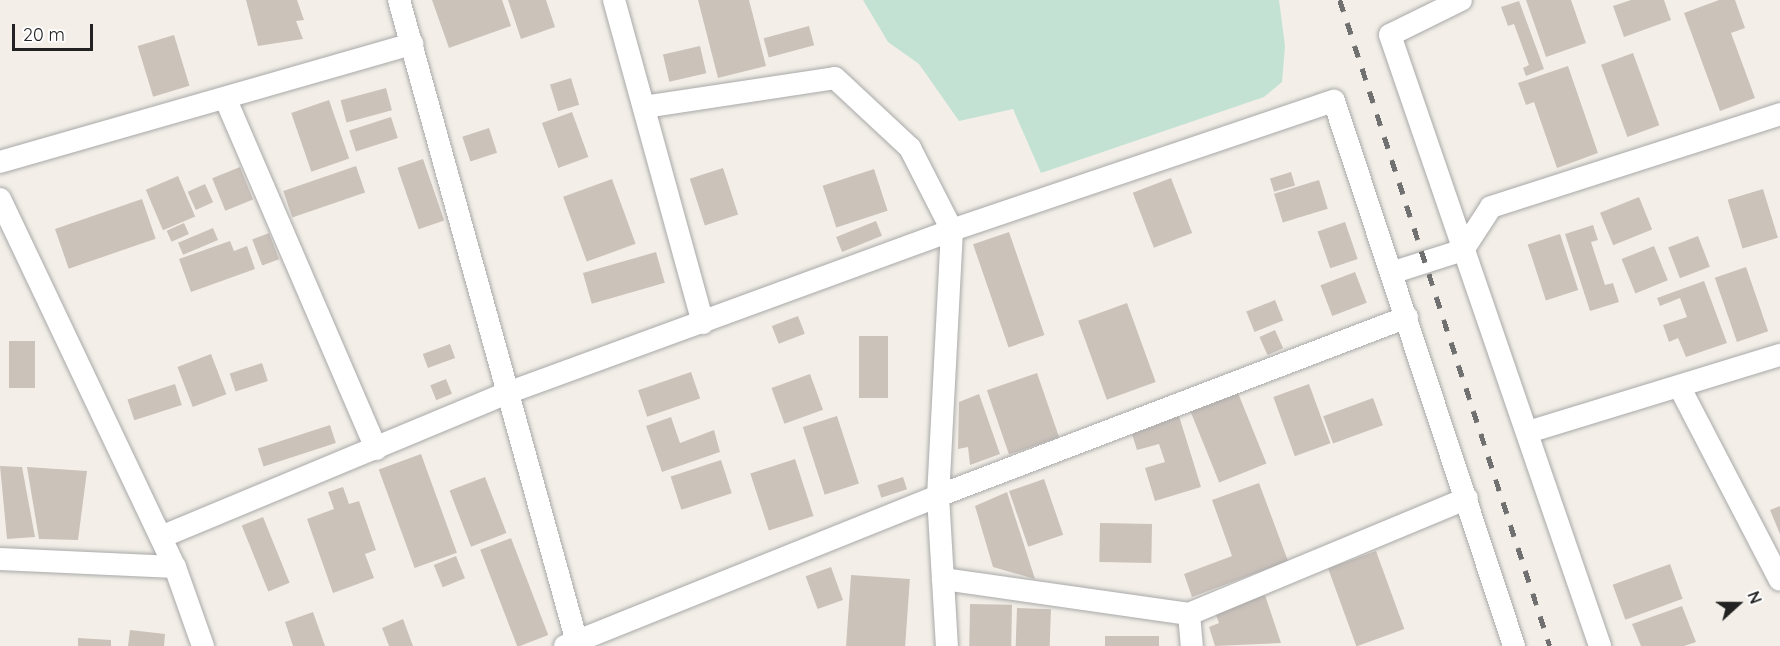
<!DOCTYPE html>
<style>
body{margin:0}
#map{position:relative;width:1780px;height:646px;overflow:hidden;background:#f3efe8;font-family:Quicksand,sans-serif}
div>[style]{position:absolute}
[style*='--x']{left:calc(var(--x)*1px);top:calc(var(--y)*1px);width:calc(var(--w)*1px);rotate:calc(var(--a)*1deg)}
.wetland>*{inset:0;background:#c3e2d4}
.building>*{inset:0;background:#cbc2ba;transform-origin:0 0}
.roads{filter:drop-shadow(0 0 2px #a9a9a9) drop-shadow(0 0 2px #a9a9a9)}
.minor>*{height:22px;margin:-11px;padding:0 11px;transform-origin:11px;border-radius:11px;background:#fff}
.rail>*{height:4.5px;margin-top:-2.25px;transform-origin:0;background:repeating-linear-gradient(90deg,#707070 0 12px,transparent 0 24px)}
span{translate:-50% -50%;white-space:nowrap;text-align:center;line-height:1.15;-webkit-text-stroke:6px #fff;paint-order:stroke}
.north{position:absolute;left:1708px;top:574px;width:60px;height:60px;-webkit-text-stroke:4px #fff;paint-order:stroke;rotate:69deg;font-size:16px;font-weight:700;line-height:24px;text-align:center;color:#222}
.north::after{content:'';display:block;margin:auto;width:21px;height:27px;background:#222;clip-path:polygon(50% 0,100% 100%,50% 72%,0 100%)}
.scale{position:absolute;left:12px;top:24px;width:81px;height:27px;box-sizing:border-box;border:3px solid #222;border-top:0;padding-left:8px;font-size:18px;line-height:21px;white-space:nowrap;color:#222;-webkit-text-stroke:4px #fff;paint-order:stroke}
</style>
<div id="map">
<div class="wetland">
<div style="clip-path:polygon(863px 0,1279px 0,1285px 46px,1282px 82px,1264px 97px,1041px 173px,1013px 109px,959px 121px,919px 64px,888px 42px)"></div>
</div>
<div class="building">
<div style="clip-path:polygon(246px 0,297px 0,304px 20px,296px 21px,303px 39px,258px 46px)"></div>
<div style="clip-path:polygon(432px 0,502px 0,511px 26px,449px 48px)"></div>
<div style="clip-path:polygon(508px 0,546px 0,555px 27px,521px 39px)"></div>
<div style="clip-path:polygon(698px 0,749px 0,766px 66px,718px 78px)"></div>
<div style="clip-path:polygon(1526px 0,1571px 0,1586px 43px,1546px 57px)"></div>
<div style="clip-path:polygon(1631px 0,1664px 0,1671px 20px,1624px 37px,1613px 6px)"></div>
<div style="clip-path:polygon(1719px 0,1735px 0,1745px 28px,1731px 33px,1755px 98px,1720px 111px,1684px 13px)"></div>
<div style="clip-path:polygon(1519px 1px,1544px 69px,1526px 76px,1523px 68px,1529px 65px,1514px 24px,1508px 26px,1501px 7px)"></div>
<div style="left:809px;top:26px;width:20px;height:47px;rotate:75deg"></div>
<div style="left:174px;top:35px;width:53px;height:38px;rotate:73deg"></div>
<div style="left:700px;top:46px;width:28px;height:38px;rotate:77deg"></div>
<div style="left:1633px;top:53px;width:77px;height:34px;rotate:70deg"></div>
<div style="clip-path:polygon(1568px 66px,1598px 153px,1557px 168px,1534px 102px,1526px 105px,1518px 83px)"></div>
<div style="left:571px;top:78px;width:28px;height:22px;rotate:73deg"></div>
<div style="left:386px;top:88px;width:23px;height:47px;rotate:75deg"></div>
<div style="left:329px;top:100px;width:62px;height:40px;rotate:71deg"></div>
<div style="left:572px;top:112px;width:48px;height:32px;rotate:70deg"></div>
<div style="left:391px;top:117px;width:22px;height:44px;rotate:72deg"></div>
<div style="left:489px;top:128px;width:26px;height:28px;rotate:72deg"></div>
<div style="left:423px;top:159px;width:65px;height:27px;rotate:71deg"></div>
<div style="left:356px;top:166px;width:28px;height:77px;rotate:71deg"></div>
<div style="left:240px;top:167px;width:35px;height:30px;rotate:68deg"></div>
<div style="left:723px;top:168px;width:49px;height:35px;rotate:72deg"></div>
<div style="left:874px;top:169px;width:44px;height:54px;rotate:72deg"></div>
<div style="left:1291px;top:172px;width:14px;height:22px;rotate:73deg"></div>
<div style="left:178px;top:176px;width:44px;height:35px;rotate:67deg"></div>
<div style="left:1171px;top:178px;width:59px;height:41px;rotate:69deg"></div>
<div style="left:612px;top:179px;width:69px;height:52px;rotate:70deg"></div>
<div style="left:1319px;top:180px;width:30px;height:47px;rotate:73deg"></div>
<div style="left:205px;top:184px;width:20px;height:19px;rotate:66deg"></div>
<div style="left:1763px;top:189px;width:51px;height:37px;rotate:73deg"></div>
<div style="left:1639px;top:197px;width:35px;height:42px;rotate:68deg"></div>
<div style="left:142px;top:199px;width:42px;height:92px;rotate:71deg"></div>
<div style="left:876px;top:221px;width:16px;height:43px;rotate:68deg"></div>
<div style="left:1345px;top:222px;width:39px;height:29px;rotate:71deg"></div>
<div style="left:184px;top:223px;width:12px;height:19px;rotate:66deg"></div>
<div style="clip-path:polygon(1593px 225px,1598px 240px,1591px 242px,1605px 285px,1613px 283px,1619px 302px,1590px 311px,1565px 234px)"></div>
<div style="left:213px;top:228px;width:13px;height:38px;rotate:67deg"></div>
<div style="left:1009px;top:232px;width:109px;height:38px;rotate:71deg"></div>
<div style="left:269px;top:233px;width:28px;height:18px;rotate:69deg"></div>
<div style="left:1560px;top:234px;width:59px;height:34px;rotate:72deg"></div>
<div style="left:1698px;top:236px;width:33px;height:32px;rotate:69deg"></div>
<div style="clip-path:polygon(230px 241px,234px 251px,247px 246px,255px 269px,191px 292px,179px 259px)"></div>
<div style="left:1654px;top:246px;width:37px;height:35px;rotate:68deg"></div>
<div style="left:656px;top:252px;width:32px;height:76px;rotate:74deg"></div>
<div style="left:1746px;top:267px;width:68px;height:33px;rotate:71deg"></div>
<div style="left:1355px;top:272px;width:33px;height:37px;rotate:69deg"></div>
<div style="clip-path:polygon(1704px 281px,1727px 343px,1686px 357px,1678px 338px,1669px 342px,1663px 325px,1687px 317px,1680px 298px,1660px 306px,1657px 298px)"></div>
<div style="left:1275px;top:300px;width:22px;height:31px;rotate:68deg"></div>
<div style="left:1127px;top:303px;width:84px;height:52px;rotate:70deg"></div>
<div style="left:798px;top:316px;width:19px;height:28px;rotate:69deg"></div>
<div style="left:1275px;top:330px;width:20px;height:17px;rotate:66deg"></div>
<div style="left:888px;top:336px;width:62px;height:29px;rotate:90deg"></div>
<div style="left:9px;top:341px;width:26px;height:47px"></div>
<div style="left:450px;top:344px;width:15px;height:29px;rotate:70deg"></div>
<div style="left:211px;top:354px;width:43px;height:36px;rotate:69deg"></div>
<div style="left:262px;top:363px;width:19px;height:34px;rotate:72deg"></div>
<div style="left:691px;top:372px;width:28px;height:56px;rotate:71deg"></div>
<div style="left:1037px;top:373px;width:68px;height:53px;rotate:71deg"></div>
<div style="left:810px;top:374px;width:38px;height:41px;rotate:70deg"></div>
<div style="left:446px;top:379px;width:16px;height:17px;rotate:68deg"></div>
<div style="left:175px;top:384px;width:22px;height:50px;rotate:72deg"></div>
<div style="left:1309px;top:384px;width:63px;height:38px;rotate:70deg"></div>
<div style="left:1238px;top:393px;width:76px;height:51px;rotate:68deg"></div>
<div style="clip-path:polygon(979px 394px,1000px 454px,970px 465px,968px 447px,958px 449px,959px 402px)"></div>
<div style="left:1373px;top:398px;width:29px;height:53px;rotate:70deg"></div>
<div style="left:837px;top:416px;width:71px;height:36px;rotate:72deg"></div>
<div style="clip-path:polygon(1179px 416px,1201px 487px,1155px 501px,1145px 468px,1165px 462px,1159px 444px,1137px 450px,1132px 434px)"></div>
<div style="clip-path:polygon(671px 417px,680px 443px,714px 430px,720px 452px,662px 472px,646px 426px)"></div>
<div style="left:330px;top:425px;width:19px;height:76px;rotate:72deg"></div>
<div style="left:421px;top:454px;width:105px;height:45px;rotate:70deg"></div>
<div style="left:795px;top:459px;width:60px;height:47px;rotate:72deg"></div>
<div style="left:721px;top:460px;width:35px;height:53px;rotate:72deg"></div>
<div style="clip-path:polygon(0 466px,22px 467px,35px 537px,7px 539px)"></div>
<div style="clip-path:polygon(27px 467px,87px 471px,78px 540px,39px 539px)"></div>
<div style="left:485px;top:477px;width:60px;height:38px;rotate:69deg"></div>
<div style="left:903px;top:477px;width:13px;height:27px;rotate:72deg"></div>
<div style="left:1044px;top:479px;width:59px;height:37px;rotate:71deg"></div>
<div style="clip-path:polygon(1259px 483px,1288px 561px,1192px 597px,1184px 574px,1232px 556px,1212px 500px)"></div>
<div style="clip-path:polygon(343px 487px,349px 504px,359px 501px,376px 550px,365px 554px,374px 578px,333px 593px,307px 519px,334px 509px,328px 492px)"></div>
<div style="clip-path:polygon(1007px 492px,1035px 579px,993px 567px,975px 506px)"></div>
<div style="clip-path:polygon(1780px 506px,1780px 534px,1770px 510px)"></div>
<div style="left:263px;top:517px;width:71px;height:23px;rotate:68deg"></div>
<div style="left:1100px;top:523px;width:52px;height:39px;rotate:1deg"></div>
<div style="left:511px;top:538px;width:104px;height:33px;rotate:69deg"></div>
<div style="left:1376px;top:551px;width:83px;height:51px;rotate:70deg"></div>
<div style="left:456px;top:556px;width:24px;height:24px;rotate:68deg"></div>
<div style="left:1670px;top:564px;width:37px;height:61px;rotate:70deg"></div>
<div style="left:831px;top:567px;width:35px;height:27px;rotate:70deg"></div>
<div style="left:851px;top:575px;width:59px;height:71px;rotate:4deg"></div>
<div style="clip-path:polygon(1265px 595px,1281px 643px,1215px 646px,1209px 627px,1219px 623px,1215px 612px)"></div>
<div style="left:970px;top:604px;width:42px;height:42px;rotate:1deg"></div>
<div style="clip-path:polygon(1682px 606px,1696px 642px,1684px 646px,1641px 646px,1632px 624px)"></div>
<div style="left:1017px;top:608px;width:34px;height:38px;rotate:2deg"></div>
<div style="clip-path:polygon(313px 612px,325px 646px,293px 646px,285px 622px)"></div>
<div style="clip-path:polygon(403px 619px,413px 646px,389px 646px,382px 628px)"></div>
<div style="clip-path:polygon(130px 630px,165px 634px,164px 646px,128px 646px)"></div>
<div style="left:1159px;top:636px;width:10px;height:54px;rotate:90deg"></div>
<div style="clip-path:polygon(78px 638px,111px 640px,111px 646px,78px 646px)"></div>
</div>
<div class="roads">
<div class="minor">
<div style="--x:399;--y:0;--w:670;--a:74.51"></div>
<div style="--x:614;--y:0;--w:335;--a:74.6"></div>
<div style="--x:1461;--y:0;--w:79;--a:153.8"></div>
<div style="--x:1390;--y:35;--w:646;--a:71.03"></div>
<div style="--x:226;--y:100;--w:380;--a:66.7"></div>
<div style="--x:644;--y:107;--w:193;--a:-8.6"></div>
<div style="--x:835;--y:78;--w:103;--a:43"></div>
<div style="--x:910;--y:148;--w:92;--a:62.9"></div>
<div style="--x:952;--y:230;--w:266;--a:93"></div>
<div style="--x:938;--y:496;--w:150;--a:86.6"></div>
<div style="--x:0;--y:162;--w:429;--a:-16"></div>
<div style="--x:0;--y:199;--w:407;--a:64.6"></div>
<div style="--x:175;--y:567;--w:84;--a:70.5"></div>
<div style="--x:1391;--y:273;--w:76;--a:-17.7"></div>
<div style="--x:1463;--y:250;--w:51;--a:-56.9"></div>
<div style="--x:1491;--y:207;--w:304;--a:-17.8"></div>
<div style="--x:1680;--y:388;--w:216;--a:62.5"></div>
<div style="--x:1528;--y:432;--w:264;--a:-17"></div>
<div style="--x:161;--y:537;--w:378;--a:-22.6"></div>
<div style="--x:510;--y:392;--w:471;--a:-20.1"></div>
<div style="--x:952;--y:230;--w:403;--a:-18.7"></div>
<div style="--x:1334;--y:101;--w:574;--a:71.72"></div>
<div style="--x:0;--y:559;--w:175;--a:2.6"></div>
<div style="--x:943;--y:579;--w:248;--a:8.1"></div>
<div style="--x:1189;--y:614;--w:301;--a:-22.6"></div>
<div style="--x:1189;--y:614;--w:32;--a:85"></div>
<div style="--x:565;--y:646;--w:402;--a:-21.9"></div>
<div style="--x:938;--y:496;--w:502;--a:-20.89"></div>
</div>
</div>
<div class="rail">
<div style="--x:1340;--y:0;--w:679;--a:71.99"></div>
</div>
<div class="north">N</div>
<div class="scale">20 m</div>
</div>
